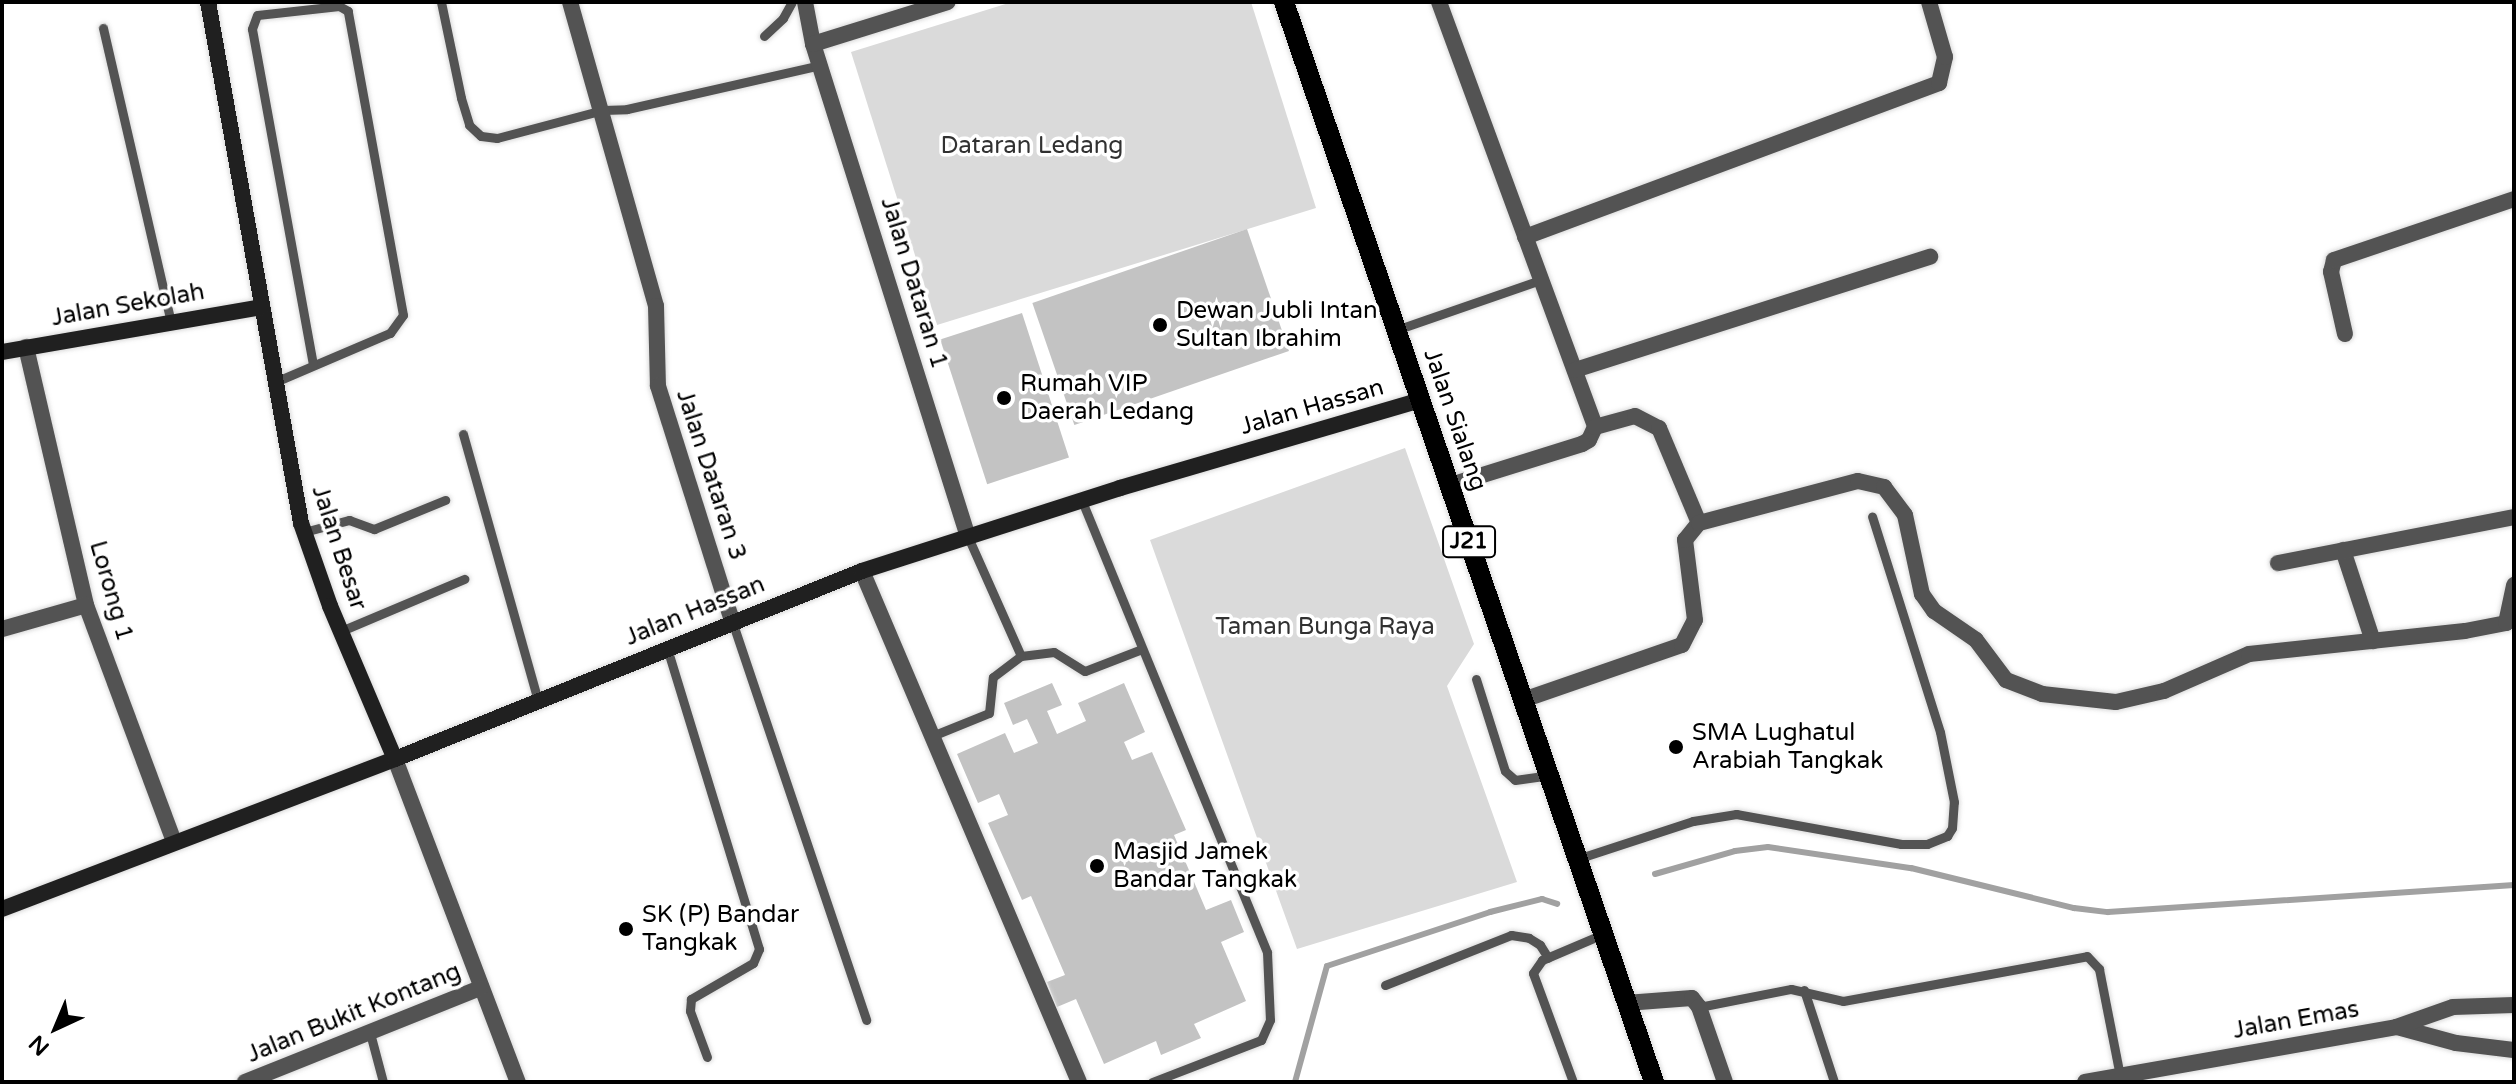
<!DOCTYPE html>
<style>
body{margin:0}
#map{position:relative;width:2516px;height:1084px;overflow:hidden;background:#fff;font-family:"Varela Round",sans-serif}
div>[style]{position:absolute}
[style*='--x']{left:calc(var(--x)*1px);top:calc(var(--y)*1px);width:calc(var(--w)*1px);rotate:calc(var(--a)*1deg)}
.green>*{inset:0;background:#dadada}
.stream>*{height:6px;margin:-3px;padding:0 3px;transform-origin:3px;border-radius:3px;background:#a1a1a1}
.building>*{inset:0;background:#c3c3c3;transform-origin:0 0}
.roads{filter:drop-shadow(0 0 2px #dbdbdb) drop-shadow(0 0 2px #dbdbdb)}
.lane>*{height:9px;margin:-4.5px;padding:0 4.5px;transform-origin:4.5px;border-radius:4.5px;background:#535353}
.street>*{height:16px;margin:-8px;padding:0 8px;transform-origin:8px;border-radius:8px;background:#535353}
.secondary>*{height:16px;margin:-8px;padding:0 8px;transform-origin:8px;border-radius:8px;background:#202020}
.primary>*{height:20px;margin:-10px;padding:0 10px;transform-origin:10px;border-radius:10px;background:#000}
.dots>*{width:22px;height:22px;translate:-50% -50%;box-sizing:border-box;border:4px solid #fff;border-radius:50%}
span{translate:-50% -50%;white-space:nowrap;text-align:center;line-height:1.15;-webkit-text-stroke:7px #fff;paint-order:stroke}
.shield-label span{padding:2px 6px;background:#fff;border:2px solid;border-radius:6px;-webkit-text-stroke-width:0}
.shield-label{font-size:22px;color:#000;font-weight:700}
.park-label{font-size:24px;color:#313131}
.street-label{font-size:24px;color:#000}
.poi-label{font-size:24px;color:#000}
.left{translate:0 -50%;text-align:left}
.frame{position:absolute;inset:0;border:4px solid #000;pointer-events:none}
.north{position:absolute;left:16px;top:988px;width:80px;height:80px;-webkit-text-stroke:6px #fff;paint-order:stroke;rotate:224deg;font-size:22px;font-weight:700;line-height:32px;text-align:center;color:#000}
.north::after{content:'';display:block;margin:auto;width:28px;height:36px;background:#000;clip-path:polygon(50% 0,100% 100%,50% 72%,0 100%)}
</style>
<div id="map">
<div class="green">
<div style="clip-path:polygon(1012px 2px,1251px 2px,1316px 208px,937px 325px,851px 52px)"></div>
<div style="clip-path:polygon(1405px 448px,1474px 644px,1447px 686px,1517px 882px,1297px 949px,1150px 540px)"></div>
</div>
<div class="stream">
<div style="--x:1655;--y:874;--w:83;--a:-16"></div>
<div style="--x:1735;--y:851;--w:33;--a:-7"></div>
<div style="--x:1768;--y:847;--w:145;--a:8.4"></div>
<div style="--x:1911;--y:868;--w:168;--a:13.8"></div>
<div style="--x:2074;--y:908;--w:34;--a:7"></div>
<div style="--x:2108;--y:912;--w:407;--a:-3.8"></div>
<div style="--x:1295;--y:1082;--w:120;--a:-74.6"></div>
<div style="--x:1327;--y:966;--w:172;--a:-18.3"></div>
<div style="--x:1490;--y:912;--w:54;--a:-14"></div>
<div style="--x:1542;--y:899;--w:16;--a:18"></div>
</div>
<div class="building">
<div style="left:1247px;top:229px;width:129px;height:227px;rotate:71deg"></div>
<div style="left:1022px;top:313px;width:152px;height:86px;rotate:72deg"></div>
<div style="clip-path:polygon(1052px 683px,1062px 705px,1047px 711px,1057px 734px,1086px 721px,1078px 703px,1124px 683px,1145px 732px,1124px 742px,1132px 760px,1152px 752px,1186px 830px,1174px 835px,1206px 910px,1231px 900px,1244px 932px,1221px 942px,1246px 1001px,1194px 1024px,1201px 1038px,1161px 1055px,1156px 1041px,1104px 1064px,1076px 999px,1057px 1007px,1047px 982px,1065px 975px,1031px 896px,1022px 900px,988px 823px,1008px 815px,999px 794px,978px 803px,957px 754px,1005px 733px,1014px 753px,1038px 743px,1027px 719px,1013px 725px,1004px 703px)"></div>
</div>
<div class="roads">
<div class="lane">
<div style="--x:441;--y:2;--w:98;--a:78.2"></div>
<div style="--x:461;--y:98;--w:28;--a:73"></div>
<div style="--x:469;--y:125;--w:16;--a:43"></div>
<div style="--x:481;--y:136;--w:16;--a:7"></div>
<div style="--x:497;--y:138;--w:110;--a:-14.8"></div>
<div style="--x:603;--y:110;--w:24;--a:-2"></div>
<div style="--x:627;--y:109;--w:198;--a:-12.8"></div>
<div style="--x:103;--y:28;--w:302;--a:77"></div>
<div style="--x:764;--y:36;--w:26;--a:-43"></div>
<div style="--x:783;--y:18;--w:18;--a:-61"></div>
<div style="--x:1396;--y:330;--w:152;--a:-19.1"></div>
<div style="--x:275;--y:382;--w:125;--a:-23.1"></div>
<div style="--x:390;--y:333;--w:22;--a:-54"></div>
<div style="--x:403;--y:315;--w:309;--a:-100.3"></div>
<div style="--x:348;--y:11;--w:10;--a:-151"></div>
<div style="--x:339;--y:6;--w:82;--a:173.7"></div>
<div style="--x:257;--y:15;--w:15;--a:110"></div>
<div style="--x:252;--y:29;--w:341;--a:79.7"></div>
<div style="--x:463;--y:434;--w:277;--a:74.3"></div>
<div style="--x:1082;--y:501;--w:487;--a:67.7"></div>
<div style="--x:1267;--y:952;--w:68;--a:87.5"></div>
<div style="--x:1270;--y:1020;--w:22;--a:114"></div>
<div style="--x:1261;--y:1040;--w:117;--a:158.9"></div>
<div style="--x:304;--y:532;--w:47;--a:-14.9"></div>
<div style="--x:349;--y:520;--w:27;--a:20"></div>
<div style="--x:374;--y:529;--w:77;--a:-22.2"></div>
<div style="--x:968;--y:537;--w:130;--a:66"></div>
<div style="--x:1021;--y:656;--w:33;--a:-7"></div>
<div style="--x:1054;--y:652;--w:36;--a:32"></div>
<div style="--x:1085;--y:671;--w:61;--a:-21.1"></div>
<div style="--x:732;--y:621;--w:421;--a:71.4"></div>
<div style="--x:341;--y:631;--w:134;--a:-22.9"></div>
<div style="--x:667;--y:648;--w:315;--a:73"></div>
<div style="--x:759;--y:949;--w:15;--a:113"></div>
<div style="--x:753;--y:963;--w:72;--a:149.9"></div>
<div style="--x:691;--y:999;--w:12;--a:95"></div>
<div style="--x:690;--y:1011;--w:49;--a:69.7"></div>
<div style="--x:1476;--y:679;--w:96;--a:72.5"></div>
<div style="--x:1505;--y:771;--w:13;--a:42"></div>
<div style="--x:1515;--y:780;--w:34;--a:-8"></div>
<div style="--x:932;--y:736;--w:61;--a:-22"></div>
<div style="--x:989;--y:713;--w:36;--a:-84"></div>
<div style="--x:993;--y:677;--w:35;--a:-37"></div>
<div style="--x:1577;--y:859;--w:122;--a:-18.1"></div>
<div style="--x:1693;--y:821;--w:44;--a:-9.2"></div>
<div style="--x:1736;--y:814;--w:168;--a:10.3"></div>
<div style="--x:1901;--y:844;--w:26;--a:0"></div>
<div style="--x:1927;--y:844;--w:22;--a:-22"></div>
<div style="--x:1947;--y:836;--w:9;--a:-58"></div>
<div style="--x:1952;--y:828;--w:26;--a:-86"></div>
<div style="--x:1954;--y:802;--w:71;--a:-101.3"></div>
<div style="--x:1940;--y:732;--w:226;--a:-107.5"></div>
<div style="--x:1385;--y:985;--w:136;--a:-21.6"></div>
<div style="--x:1511;--y:935;--w:18;--a:9"></div>
<div style="--x:1529;--y:938;--w:13;--a:32"></div>
<div style="--x:1540;--y:945;--w:15;--a:58"></div>
<div style="--x:1804;--y:990;--w:97;--a:71.9"></div>
<div style="--x:1699;--y:1007;--w:94;--a:-11.1"></div>
<div style="--x:1791;--y:989;--w:53;--a:13"></div>
<div style="--x:1843;--y:1001;--w:248;--a:-10.4"></div>
<div style="--x:2087;--y:956;--w:18;--a:47"></div>
<div style="--x:2099;--y:969;--w:109;--a:78.9"></div>
<div style="--x:370;--y:1033;--w:51;--a:75.1"></div>
<div style="--x:1573;--y:1082;--w:116;--a:-110.2"></div>
<div style="--x:1533;--y:973;--w:16;--a:-55"></div>
<div style="--x:1542;--y:960;--w:66;--a:-23.1"></div>
</div>
<div class="street">
<div style="--x:570;--y:2;--w:316;--a:74.2"></div>
<div style="--x:656;--y:306;--w:80;--a:88.6"></div>
<div style="--x:658;--y:386;--w:246;--a:72.5"></div>
<div style="--x:805;--y:2;--w:43;--a:79.2"></div>
<div style="--x:813;--y:44;--w:517;--a:72.55"></div>
<div style="--x:1439;--y:2;--w:453;--a:69.8"></div>
<div style="--x:1595;--y:427;--w:14;--a:115"></div>
<div style="--x:1589;--y:440;--w:8;--a:150"></div>
<div style="--x:1582;--y:444;--w:138;--a:162.7"></div>
<div style="--x:813;--y:44;--w:141;--a:-17.3"></div>
<div style="--x:1525;--y:237;--w:442;--a:-20.4"></div>
<div style="--x:1939;--y:83;--w:27;--a:-77"></div>
<div style="--x:1945;--y:57;--w:57;--a:-106.2"></div>
<div style="--x:2345;--y:334;--w:64;--a:-102.7"></div>
<div style="--x:2331;--y:272;--w:12;--a:-76"></div>
<div style="--x:2334;--y:260;--w:190;--a:-18.7"></div>
<div style="--x:26;--y:347;--w:265;--a:76.9"></div>
<div style="--x:86;--y:605;--w:252;--a:69.6"></div>
<div style="--x:1575;--y:370;--w:373;--a:-17.7"></div>
<div style="--x:1595;--y:427;--w:41;--a:-15.4"></div>
<div style="--x:1635;--y:416;--w:27;--a:27"></div>
<div style="--x:1659;--y:428;--w:103;--a:67.2"></div>
<div style="--x:2343;--y:550;--w:96;--a:71.8"></div>
<div style="--x:2278;--y:563;--w:240;--a:-11"></div>
<div style="--x:862;--y:571;--w:555;--a:66.99"></div>
<div style="--x:2;--y:629;--w:87;--a:-15.9"></div>
<div style="--x:1523;--y:700;--w:168;--a:-19.1"></div>
<div style="--x:1682;--y:645;--w:28;--a:-63"></div>
<div style="--x:1695;--y:620;--w:81;--a:-97.1"></div>
<div style="--x:1685;--y:540;--w:22;--a:-51"></div>
<div style="--x:1699;--y:523;--w:164;--a:-14.8"></div>
<div style="--x:1858;--y:481;--w:27;--a:13"></div>
<div style="--x:1884;--y:487;--w:35;--a:53"></div>
<div style="--x:1905;--y:515;--w:81;--a:77.9"></div>
<div style="--x:1922;--y:594;--w:21;--a:55"></div>
<div style="--x:1934;--y:611;--w:51;--a:34.6"></div>
<div style="--x:1976;--y:640;--w:50;--a:53.1"></div>
<div style="--x:2006;--y:680;--w:39;--a:21"></div>
<div style="--x:2042;--y:694;--w:74;--a:6.2"></div>
<div style="--x:2116;--y:702;--w:49;--a:-12.9"></div>
<div style="--x:2164;--y:691;--w:93;--a:-23.5"></div>
<div style="--x:2249;--y:654;--w:217;--a:-6.1"></div>
<div style="--x:2465;--y:631;--w:42;--a:-11"></div>
<div style="--x:2506;--y:623;--w:39;--a:-78"></div>
<div style="--x:395;--y:759;--w:346;--a:69.2"></div>
<div style="--x:1626;--y:1003;--w:66;--a:-4.3"></div>
<div style="--x:1692;--y:998;--w:11;--a:52"></div>
<div style="--x:1699;--y:1007;--w:79;--a:70.9"></div>
<div style="--x:2397;--y:1027;--w:61;--a:15.2"></div>
<div style="--x:2456;--y:1043;--w:58;--a:6.9"></div>
<div style="--x:245;--y:1082;--w:253;--a:-21.8"></div>
<div style="--x:2085;--y:1082;--w:316;--a:-10"></div>
<div style="--x:2396;--y:1027;--w:60;--a:-19.3"></div>
<div style="--x:2453;--y:1007;--w:61;--a:-1.9"></div>
</div>
<div class="secondary">
<div style="--x:208;--y:2;--w:529;--a:79.88"></div>
<div style="--x:301;--y:523;--w:88;--a:70.7"></div>
<div style="--x:330;--y:606;--w:166;--a:67"></div>
<div style="--x:2;--y:352;--w:264;--a:-9.8"></div>
<div style="--x:2;--y:909;--w:421;--a:-20.9"></div>
<div style="--x:395;--y:759;--w:503;--a:-21.93"></div>
<div style="--x:862;--y:571;--w:271;--a:-17.8"></div>
<div style="--x:1120;--y:488;--w:313;--a:-16.3"></div>
</div>
<div class="primary">
<div style="--x:1284;--y:2;--w:1142;--a:71.09"></div>
</div>
</div>
<div class="dots">
<div style="left:1160px;top:325px;background:#000"></div>
<div style="left:1004px;top:398px;background:#000"></div>
<div style="left:1676px;top:747px;background:#000"></div>
<div style="left:1097px;top:866px;background:#000"></div>
<div style="left:626px;top:929px;background:#000"></div>
</div>
<div class="shield-label">
<span style="left:1469px;top:542px">J21</span>
</div>
<div class="park-label">
<span style="left:1032px;top:146px">Dataran Ledang</span>
<span style="left:1325px;top:627px">Taman Bunga Raya</span>
</div>
<div class="street-label">
<span style="left:914px;top:283px;rotate:73deg">Jalan Dataran 1</span>
<span style="left:128px;top:305px;rotate:-10deg">Jalan Sekolah</span>
<span style="left:1312px;top:407px;rotate:-16deg">Jalan Hassan</span>
<span style="left:1455px;top:420px;rotate:71deg">Jalan Sialang</span>
<span style="left:711px;top:475px;rotate:72deg">Jalan Dataran 3</span>
<span style="left:339px;top:548px;rotate:72deg">Jalan Besar</span>
<span style="left:111px;top:591px;rotate:74deg">Lorong 1</span>
<span style="left:695px;top:611px;rotate:-22deg">Jalan Hassan</span>
<span style="left:354px;top:1013px;rotate:-22deg">Jalan Bukit Kontang</span>
<span style="left:2296px;top:1020px;rotate:-10deg">Jalan Emas</span>
</div>
<div class="poi-label">
<span class="left" style="left:1176px;top:325px">Dewan Jubli Intan<br>Sultan Ibrahim</span>
<span class="left" style="left:1020px;top:398px">Rumah VIP<br>Daerah Ledang</span>
<span class="left" style="left:1692px;top:747px">SMA Lughatul<br>Arabiah Tangkak</span>
<span class="left" style="left:1113px;top:866px">Masjid Jamek<br>Bandar Tangkak</span>
<span class="left" style="left:642px;top:929px">SK (P) Bandar<br>Tangkak</span>
</div>
<div class="frame"></div>
<div class="north">N</div>
</div>
